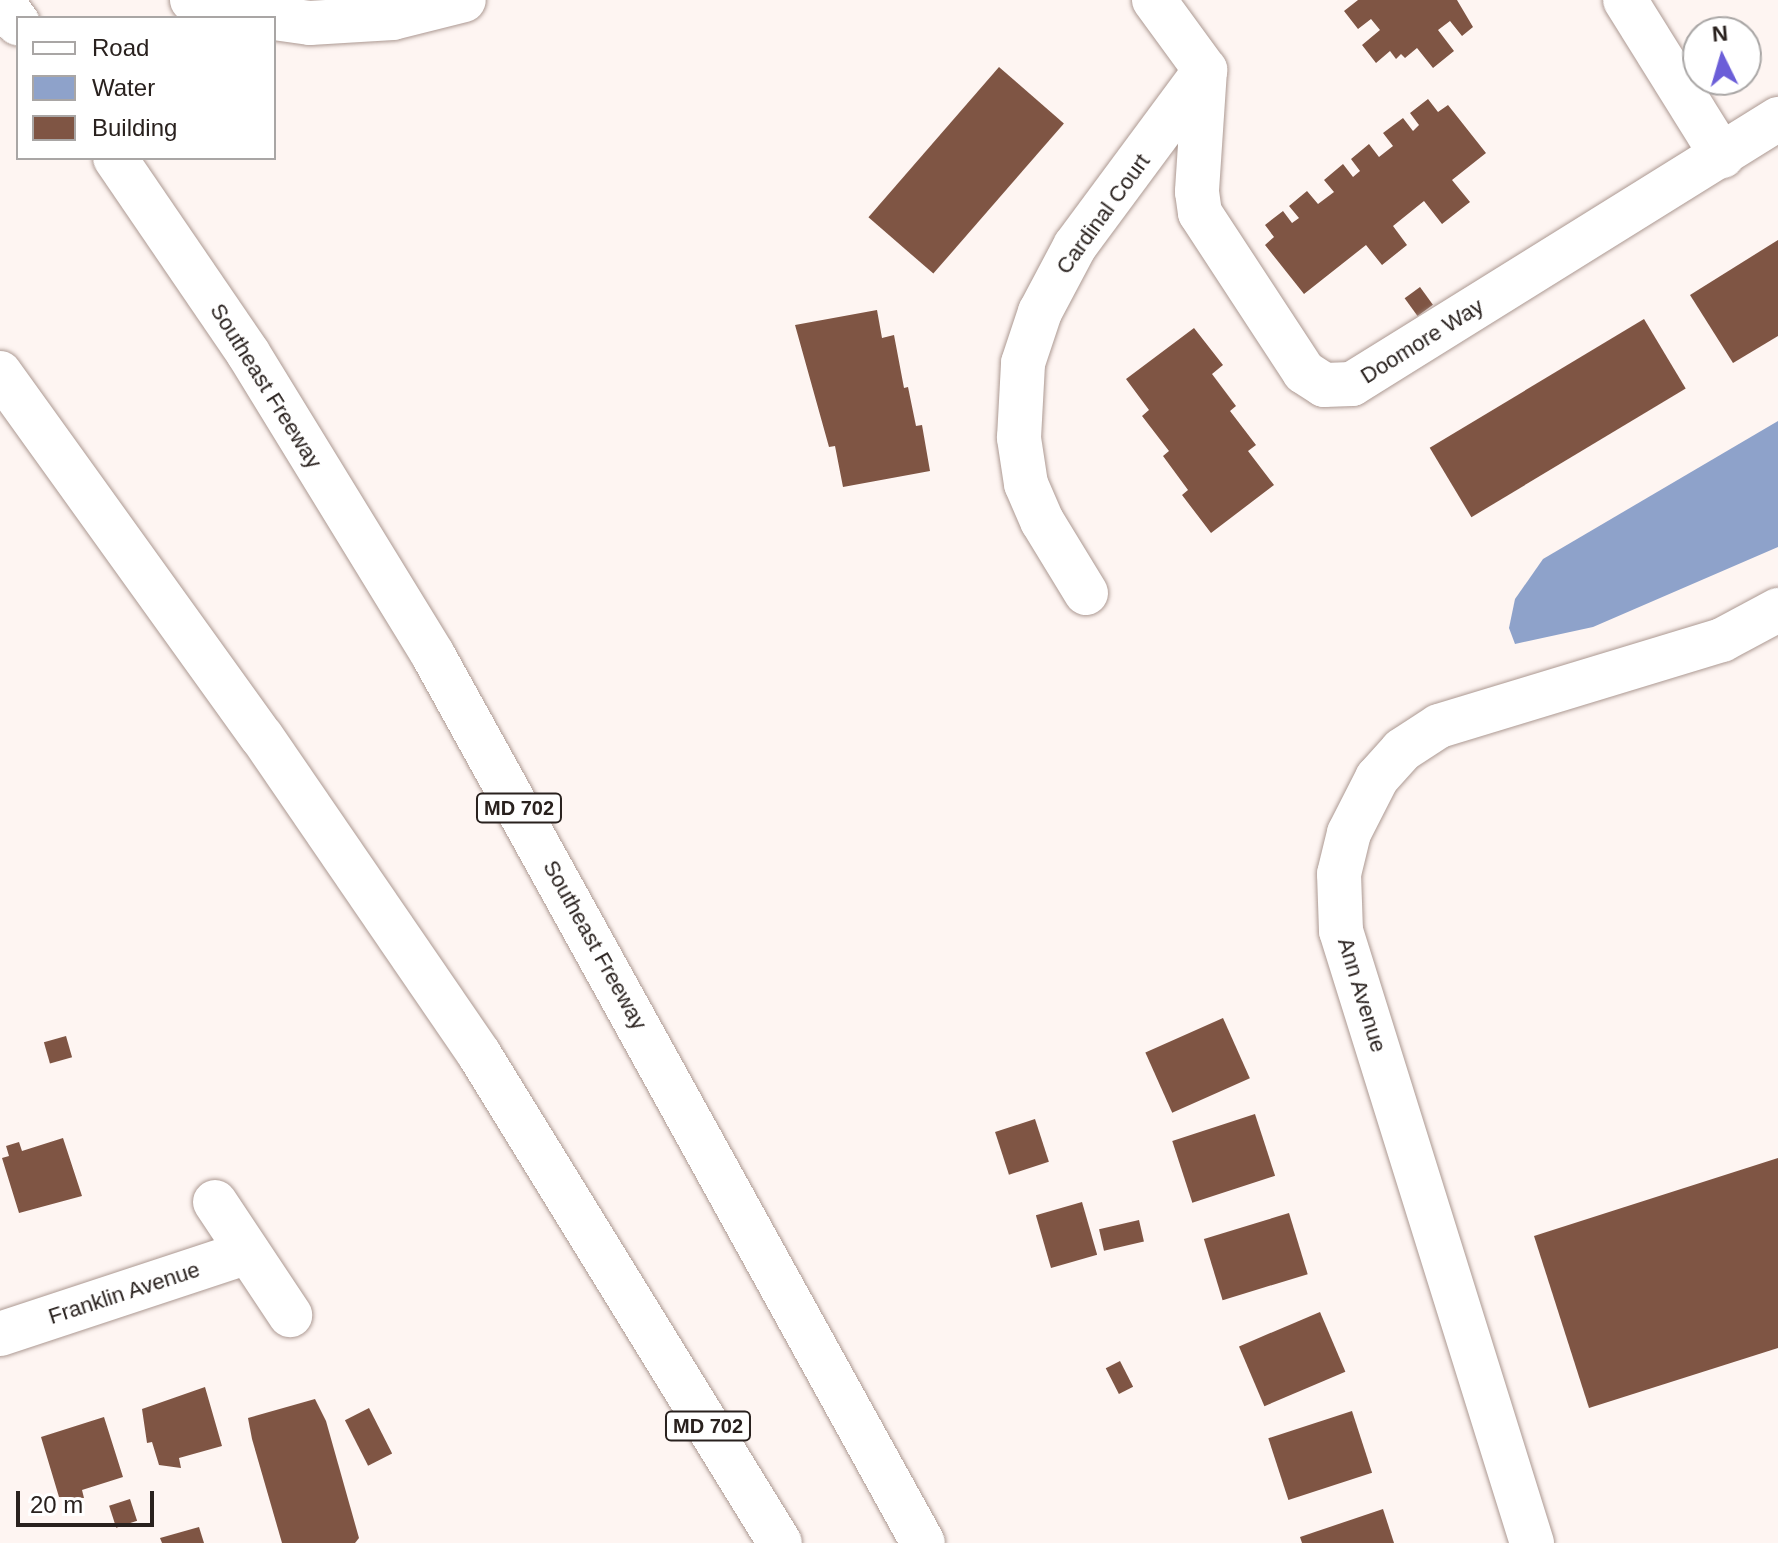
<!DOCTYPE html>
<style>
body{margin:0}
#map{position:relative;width:1778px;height:1543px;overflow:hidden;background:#fef5f2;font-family:Arial,sans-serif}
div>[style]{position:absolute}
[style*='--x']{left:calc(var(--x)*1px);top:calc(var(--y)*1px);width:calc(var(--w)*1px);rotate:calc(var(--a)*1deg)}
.water>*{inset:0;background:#8ea2ca}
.building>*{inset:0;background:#7f5544;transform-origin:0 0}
.roads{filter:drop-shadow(0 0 2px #ac9992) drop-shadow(0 0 2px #ac9992)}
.minor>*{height:44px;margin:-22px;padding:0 22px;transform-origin:22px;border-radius:22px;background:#fff}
.highway>*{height:44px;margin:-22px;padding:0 22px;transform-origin:22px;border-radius:22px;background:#fff}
span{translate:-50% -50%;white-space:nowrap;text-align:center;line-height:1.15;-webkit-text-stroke:8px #fff;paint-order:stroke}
.shield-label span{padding:2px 6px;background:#fff;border:2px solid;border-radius:6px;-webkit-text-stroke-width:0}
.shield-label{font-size:20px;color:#29211e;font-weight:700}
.street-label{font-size:22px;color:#29211e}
.legend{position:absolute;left:16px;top:16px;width:260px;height:144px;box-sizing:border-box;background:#fff;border:2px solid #a9a6a5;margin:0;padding:10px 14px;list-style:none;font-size:24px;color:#29211e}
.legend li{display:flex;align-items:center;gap:16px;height:40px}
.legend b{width:40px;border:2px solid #a9a6a5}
.north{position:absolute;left:1682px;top:16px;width:80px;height:80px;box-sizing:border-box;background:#fff;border:2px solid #a9a6a5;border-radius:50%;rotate:355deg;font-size:22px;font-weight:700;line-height:32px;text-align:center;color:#29211e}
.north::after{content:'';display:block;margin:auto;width:28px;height:36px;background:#6b5ed8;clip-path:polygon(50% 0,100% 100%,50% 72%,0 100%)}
.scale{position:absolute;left:16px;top:1491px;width:138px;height:36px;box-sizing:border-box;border:4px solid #29211e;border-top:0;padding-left:10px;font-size:24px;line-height:28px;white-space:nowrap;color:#29211e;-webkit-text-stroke:6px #fff;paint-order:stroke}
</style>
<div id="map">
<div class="water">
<div style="clip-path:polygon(1778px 421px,1778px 547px,1593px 627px,1515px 644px,1509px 628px,1515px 599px,1543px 559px)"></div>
</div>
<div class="building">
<div style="clip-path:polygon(1358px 0,1457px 0,1473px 27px,1462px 36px,1450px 21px,1438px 30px,1454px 51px,1433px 68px,1417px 48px,1405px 58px,1401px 54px,1396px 59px,1390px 51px,1376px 63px,1362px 45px,1380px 30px,1371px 19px,1358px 29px,1344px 11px)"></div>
<div style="left:999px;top:67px;width:86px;height:199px;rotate:41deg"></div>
<div style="clip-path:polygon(1428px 99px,1438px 112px,1448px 105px,1486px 153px,1452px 180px,1470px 202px,1442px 224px,1424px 201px,1393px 226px,1407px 245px,1382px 265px,1366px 245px,1304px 294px,1265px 245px,1274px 237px,1265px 225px,1283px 211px,1292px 223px,1299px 218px,1289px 206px,1307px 191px,1318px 204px,1334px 192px,1324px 180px,1343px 164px,1353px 177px,1360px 171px,1351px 159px,1369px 144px,1379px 157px,1393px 146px,1383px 133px,1403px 118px,1413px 131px,1419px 125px,1410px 113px)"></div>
<div style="clip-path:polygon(1778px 240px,1778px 336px,1733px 363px,1690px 295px)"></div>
<div style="left:1420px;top:287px;width:22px;height:19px;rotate:54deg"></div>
<div style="clip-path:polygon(877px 310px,882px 338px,894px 335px,904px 388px,908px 387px,916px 426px,922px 425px,930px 471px,843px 487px,835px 446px,829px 447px,795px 325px)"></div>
<div style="left:1644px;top:319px;width:81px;height:250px;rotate:59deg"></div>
<div style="clip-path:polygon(1194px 328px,1223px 365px,1212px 374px,1236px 406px,1230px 411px,1256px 445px,1248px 451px,1274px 485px,1211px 533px,1182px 495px,1188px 490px,1163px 456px,1169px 451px,1142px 416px,1149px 410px,1126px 379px)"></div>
<div style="left:1223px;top:1018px;width:66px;height:85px;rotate:66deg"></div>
<div style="left:66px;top:1036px;width:22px;height:23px;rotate:74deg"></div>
<div style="left:1255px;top:1114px;width:65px;height:87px;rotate:72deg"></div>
<div style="left:1035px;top:1119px;width:45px;height:42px;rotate:72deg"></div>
<div style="clip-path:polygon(63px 1138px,82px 1196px,19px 1213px,2px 1158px,9px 1156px,6px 1146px,19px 1142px,22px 1151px)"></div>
<div style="clip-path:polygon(1778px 1158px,1778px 1348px,1589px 1408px,1534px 1236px)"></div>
<div style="left:1082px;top:1202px;width:55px;height:48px;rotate:74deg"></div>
<div style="left:1289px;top:1213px;width:64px;height:89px;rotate:73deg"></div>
<div style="left:1139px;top:1220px;width:22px;height:41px;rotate:77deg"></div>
<div style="left:1320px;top:1312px;width:65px;height:88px;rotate:67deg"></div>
<div style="left:1120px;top:1361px;width:29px;height:16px;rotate:63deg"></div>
<div style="clip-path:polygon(205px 1387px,222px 1446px,179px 1458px,181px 1468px,159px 1465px,152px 1442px,147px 1443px,142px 1409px)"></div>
<div style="clip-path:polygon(315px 1399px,326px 1421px,359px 1538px,355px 1543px,282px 1543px,252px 1439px,248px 1418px)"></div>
<div style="left:369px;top:1408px;width:51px;height:27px;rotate:63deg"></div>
<div style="left:1352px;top:1411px;width:65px;height:88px;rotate:72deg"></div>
<div style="clip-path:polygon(104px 1417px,123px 1477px,82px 1490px,84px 1498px,59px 1497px,41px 1437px)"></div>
<div style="left:130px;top:1499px;width:23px;height:22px;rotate:72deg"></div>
<div style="clip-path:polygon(1383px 1509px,1394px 1543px,1302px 1543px,1300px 1537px)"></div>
<div style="clip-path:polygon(199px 1527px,204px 1543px,162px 1543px,160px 1538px)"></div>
</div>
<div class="roads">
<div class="minor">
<div style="--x:1154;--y:0;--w:87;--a:53.9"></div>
<div style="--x:1625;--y:0;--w:184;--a:58.1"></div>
<div style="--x:1205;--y:70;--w:122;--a:93.8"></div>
<div style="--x:1197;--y:192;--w:21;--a:82"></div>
<div style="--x:1200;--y:213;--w:190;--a:56.8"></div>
<div style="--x:1304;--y:372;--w:24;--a:33"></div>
<div style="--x:1324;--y:385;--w:28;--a:-2"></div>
<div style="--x:1352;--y:384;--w:502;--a:-31.88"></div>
<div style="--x:1086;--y:593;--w:84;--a:-121.4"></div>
<div style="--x:1042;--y:521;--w:40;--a:-113.4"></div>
<div style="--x:1026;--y:484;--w:47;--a:-98.7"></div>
<div style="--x:1019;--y:438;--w:75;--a:-86.9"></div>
<div style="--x:1023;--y:363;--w:54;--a:-71.6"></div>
<div style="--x:1040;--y:312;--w:75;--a:-62.1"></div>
<div style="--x:1075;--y:246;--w:219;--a:-53.5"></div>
<div style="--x:215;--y:1202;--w:136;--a:56.4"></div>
<div style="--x:0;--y:1334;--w:261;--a:-18.3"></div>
<div style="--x:1532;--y:1543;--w:641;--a:-107.33"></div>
<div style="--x:1341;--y:931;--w:57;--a:-92"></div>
<div style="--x:1339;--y:874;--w:42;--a:-76.3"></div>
<div style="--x:1349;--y:833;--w:62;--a:-63"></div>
<div style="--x:1377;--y:778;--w:38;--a:-48"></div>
<div style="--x:1402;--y:750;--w:44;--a:-33"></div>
<div style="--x:1439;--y:726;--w:296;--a:-16.9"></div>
<div style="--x:1722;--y:640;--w:64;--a:-28.2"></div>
</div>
<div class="highway">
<div style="--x:1;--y:0;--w:29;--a:54"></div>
<div style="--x:192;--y:0;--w:82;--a:12.7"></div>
<div style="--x:274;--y:18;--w:36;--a:8"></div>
<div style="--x:310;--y:23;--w:83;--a:-3.4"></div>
<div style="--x:393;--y:18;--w:73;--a:-14.2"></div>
<div style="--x:115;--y:158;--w:236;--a:55.7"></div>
<div style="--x:248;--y:353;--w:354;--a:58.5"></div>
<div style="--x:433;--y:655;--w:1014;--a:61.11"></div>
<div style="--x:0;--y:373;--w:448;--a:54.3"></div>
<div style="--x:262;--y:737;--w:384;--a:55.6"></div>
<div style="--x:479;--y:1054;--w:574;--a:58.39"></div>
</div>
</div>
<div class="shield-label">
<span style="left:519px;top:808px">MD 702</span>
<span style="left:708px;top:1426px">MD 702</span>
</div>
<div class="street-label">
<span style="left:1103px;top:214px;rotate:-54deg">Cardinal Court</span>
<span style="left:1422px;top:341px;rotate:-32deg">Doomore Way</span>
<span style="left:266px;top:386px;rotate:58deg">Southeast Freeway</span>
<span style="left:595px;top:945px;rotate:61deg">Southeast Freeway</span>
<span style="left:1362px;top:995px;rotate:73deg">Ann Avenue</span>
<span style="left:124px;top:1293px;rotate:-18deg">Franklin Avenue</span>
</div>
<ul class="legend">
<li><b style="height:10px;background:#fff"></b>Road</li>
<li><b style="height:22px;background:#8ea2ca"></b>Water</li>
<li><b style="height:22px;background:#7f5544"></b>Building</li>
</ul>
<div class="north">N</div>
<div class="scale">20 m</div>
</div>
